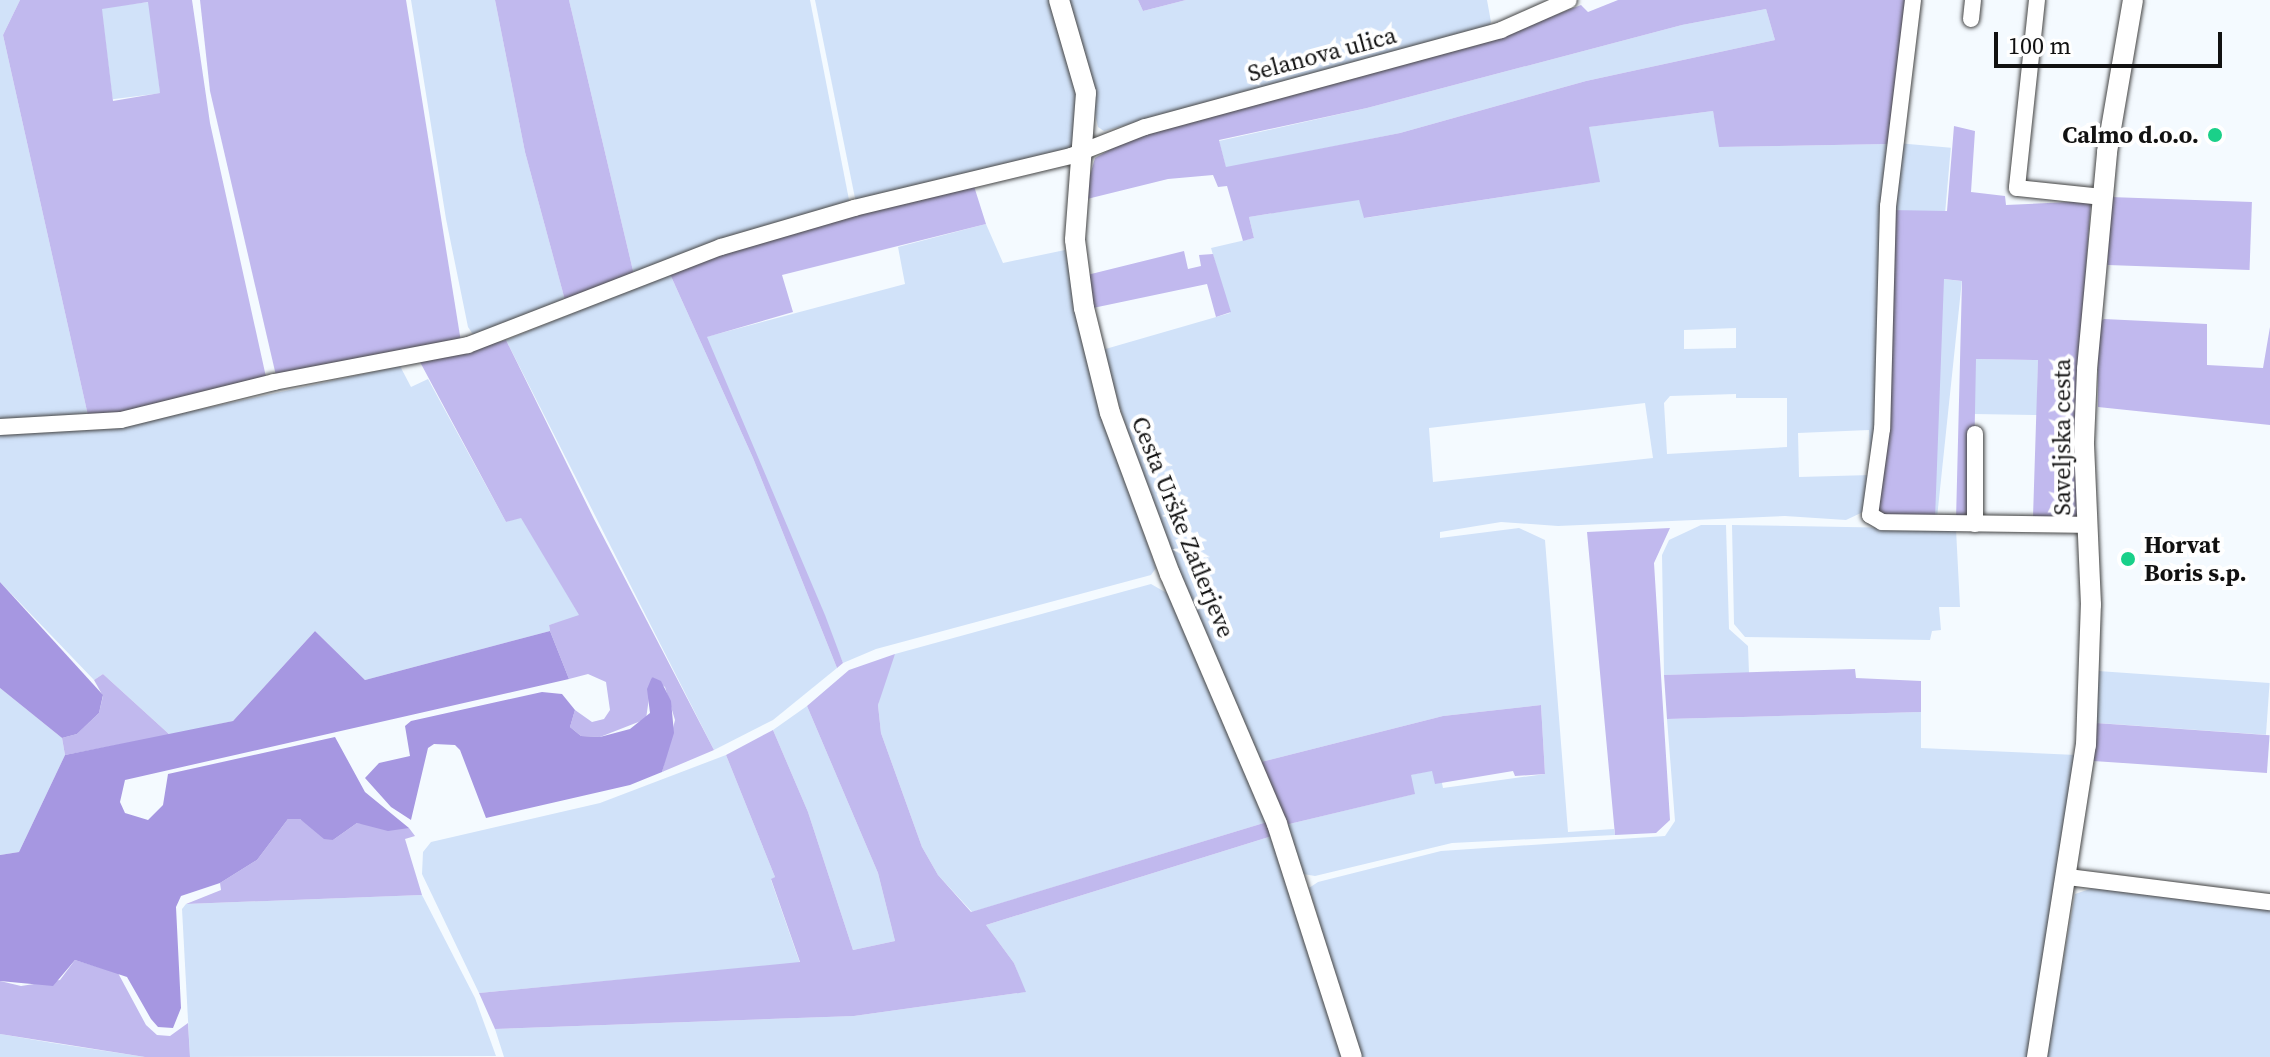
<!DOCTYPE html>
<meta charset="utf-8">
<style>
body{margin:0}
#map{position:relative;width:2270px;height:1057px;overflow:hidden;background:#f4faff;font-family:"Source Serif 4",serif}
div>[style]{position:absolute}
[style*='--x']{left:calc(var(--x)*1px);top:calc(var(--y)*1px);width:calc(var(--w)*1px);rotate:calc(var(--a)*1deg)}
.farmland>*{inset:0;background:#d1e2f9;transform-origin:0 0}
.green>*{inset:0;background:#c1b9ee;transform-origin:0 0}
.forest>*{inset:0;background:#a697e1}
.roads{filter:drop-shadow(0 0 2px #444) drop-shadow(0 0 2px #444)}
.minor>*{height:16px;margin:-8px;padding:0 8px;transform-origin:8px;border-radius:8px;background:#fff}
.tertiary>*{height:20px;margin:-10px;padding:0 10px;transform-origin:10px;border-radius:10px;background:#fff}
.dots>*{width:22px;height:22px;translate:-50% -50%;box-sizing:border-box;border:4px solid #fff;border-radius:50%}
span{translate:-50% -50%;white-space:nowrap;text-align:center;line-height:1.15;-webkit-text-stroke:8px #fff;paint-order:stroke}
.street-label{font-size:24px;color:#111}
.poi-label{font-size:24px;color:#111;font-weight:700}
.right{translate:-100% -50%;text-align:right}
.left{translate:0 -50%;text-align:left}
.scale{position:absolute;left:1994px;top:32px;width:228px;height:36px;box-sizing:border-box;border:4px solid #111;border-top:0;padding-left:10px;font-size:24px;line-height:28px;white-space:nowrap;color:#111;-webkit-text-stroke:6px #fff;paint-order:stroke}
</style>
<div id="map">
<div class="farmland">
<div style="clip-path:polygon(0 0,20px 0,3px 35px,89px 420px,0 424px)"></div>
<div style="clip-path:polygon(411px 0,495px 0,525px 152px,566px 304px,476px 339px,468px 327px,446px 219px)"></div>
<div style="clip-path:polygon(569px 0,810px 0,850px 205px,634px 275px)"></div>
<div style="clip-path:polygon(815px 0,1053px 0,1075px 79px,1080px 120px,1072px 150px,856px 203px)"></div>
<div style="clip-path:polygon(1068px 0,1138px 0,1143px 11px,1186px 0,1487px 0,1491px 22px,1488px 28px,1104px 131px,1098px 127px)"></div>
<div style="left:149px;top:2px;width:92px;height:48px;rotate:83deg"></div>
<div style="clip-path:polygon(1766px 9px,1775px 40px,1586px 81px,1400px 133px,1226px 168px,1219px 141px,1367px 108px,1682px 25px)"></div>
<div style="clip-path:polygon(evenodd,1713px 111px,1720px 147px,1889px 144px,1876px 458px,1863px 512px,1846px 520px,1785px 516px,1558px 526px,1501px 522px,1440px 532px,1440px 538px,1519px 528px,1545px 540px,1568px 832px,1614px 829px,1615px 835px,1452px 843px,1315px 876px,1303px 874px,1285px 825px,1414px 794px,1410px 775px,1439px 769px,1443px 788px,1545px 774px,1541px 705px,1443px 716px,1261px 762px,1147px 494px,1102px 350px,1230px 313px,1211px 248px,1254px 238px,1249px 217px,1359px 199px,1365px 218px,1599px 182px,1588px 127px,1713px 111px,1736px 328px,1736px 348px,1684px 349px,1684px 330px,1736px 328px,1713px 111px,1736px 394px,1736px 398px,1787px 398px,1787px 447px,1667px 454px,1664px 403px,1670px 396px,1736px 394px,1713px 111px,1645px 403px,1653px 458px,1433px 482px,1429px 428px,1645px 403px,1713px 111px,1869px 430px,1871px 475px,1799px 477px,1798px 433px,1869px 430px)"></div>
<div style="left:1897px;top:143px;width:54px;height:67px;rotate:5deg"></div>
<div style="clip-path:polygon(986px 224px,1003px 263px,1065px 250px,1101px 412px,1156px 568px,1151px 575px,876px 649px,843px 663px,706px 337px,905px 284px,898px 247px)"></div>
<div style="clip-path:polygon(670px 274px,753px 458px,837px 668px,773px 720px,714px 750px,506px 340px)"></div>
<div style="left:1943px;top:279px;width:19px;height:240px;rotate:6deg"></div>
<div style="left:1975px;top:359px;width:63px;height:55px;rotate:1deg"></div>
<div style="clip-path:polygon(400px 366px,411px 387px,428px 379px,506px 522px,521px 517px,580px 616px,549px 625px,550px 631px,365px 680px,315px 631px,233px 721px,170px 735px,103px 674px,94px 680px,0 582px,0 434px,110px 429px)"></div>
<div style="clip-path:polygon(1701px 525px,1726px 525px,1729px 629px,1748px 646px,1749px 673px,1664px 675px,1662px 555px,1669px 540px)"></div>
<div style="clip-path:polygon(1732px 525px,1956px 529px,1960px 607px,1939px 607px,1941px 630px,1932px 631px,1930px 640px,1745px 637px,1734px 624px)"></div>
<div style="clip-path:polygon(1151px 584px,1172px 596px,1267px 822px,972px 912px,938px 875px,922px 847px,881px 733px,878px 705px,887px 669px,895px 654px)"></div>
<div style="left:2098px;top:671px;width:172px;height:52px;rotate:4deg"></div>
<div style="clip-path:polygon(0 688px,62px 738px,65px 755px,19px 852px,0 855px)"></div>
<div style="clip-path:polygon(807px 706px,878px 873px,895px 941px,853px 950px,808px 812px,773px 730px)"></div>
<div style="clip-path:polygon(1921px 712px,1921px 748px,2076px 755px,2028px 1057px,1360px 1057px,1309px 888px,1318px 882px,1441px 851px,1665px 836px,1675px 821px,1667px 719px)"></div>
<div style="clip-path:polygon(726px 755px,775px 877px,771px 880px,800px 963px,479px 993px,422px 874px,423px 852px,431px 842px,600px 803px)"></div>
<div style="clip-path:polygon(1272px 836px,1343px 1057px,504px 1057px,495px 1029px,854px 1016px,1025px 992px,1014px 963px,986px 925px)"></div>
<div style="clip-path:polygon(2099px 886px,2270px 905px,2270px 1057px,2046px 1057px,2075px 894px)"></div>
<div style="clip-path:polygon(422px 895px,475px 998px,496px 1056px,190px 1057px,182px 909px,186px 904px)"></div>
<div style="clip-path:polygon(0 1034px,53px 1043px,145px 1057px,0 1057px)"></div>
</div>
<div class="green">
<div style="clip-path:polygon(evenodd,20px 0,192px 0,210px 123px,266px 377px,89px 420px,3px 35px,20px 0,148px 2px,160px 93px,113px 101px,102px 9px,148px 2px)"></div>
<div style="clip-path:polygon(200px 0,406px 0,461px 342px,277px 380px,210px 91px)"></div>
<div style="clip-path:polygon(495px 0,569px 0,634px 275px,566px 304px,525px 152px)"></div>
<div style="clip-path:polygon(1138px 0,1186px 0,1143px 11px)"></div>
<div style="clip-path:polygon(evenodd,1618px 0,1909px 0,1889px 144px,1719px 147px,1713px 111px,1589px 127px,1600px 182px,1364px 218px,1359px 200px,1287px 211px,1249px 217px,1254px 238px,1243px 241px,1227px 186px,1218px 187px,1213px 175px,1168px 179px,1083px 200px,1095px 158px,1122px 143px,1241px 105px,1478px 45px,1581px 5px,1588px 12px,1618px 0,1766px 9px,1775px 40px,1586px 81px,1400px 133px,1226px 167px,1219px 140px,1367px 108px,1682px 25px,1766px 9px)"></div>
<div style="clip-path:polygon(1954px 126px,1975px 131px,1971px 192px,2005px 196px,2006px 205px,2091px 201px,2075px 417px,2077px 518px,2033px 517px,2038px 360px,1976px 359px,1973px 518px,1956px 520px,1962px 281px,1944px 279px,1935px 519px,1875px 515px,1891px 210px,1947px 211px)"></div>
<div style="clip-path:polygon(973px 183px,986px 224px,782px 275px,793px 312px,707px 337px,825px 615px,843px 663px,837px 668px,753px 458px,670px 274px,723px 253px)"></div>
<div style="left:2110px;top:197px;width:142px;height:68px;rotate:2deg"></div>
<div style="clip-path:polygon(1184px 251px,1188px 269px,1201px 266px,1199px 255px,1213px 254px,1231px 312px,1216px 317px,1207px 284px,1093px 308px,1087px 275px)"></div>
<div style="clip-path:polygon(2104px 319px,2207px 324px,2207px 365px,2263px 368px,2270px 327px,2270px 425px,2098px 407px,2098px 323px)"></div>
<div style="clip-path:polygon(506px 340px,594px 519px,714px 750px,662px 772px,675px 720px,665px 687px,652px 677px,646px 719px,600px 737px,581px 736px,570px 727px,575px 710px,592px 722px,604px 719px,610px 710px,606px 682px,588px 674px,569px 679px,550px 631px,549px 625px,579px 615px,521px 518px,506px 522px,420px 362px)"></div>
<div style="clip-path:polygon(1670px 528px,1654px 563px,1670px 820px,1656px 833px,1615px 835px,1587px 532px)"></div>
<div style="clip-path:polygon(895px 654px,878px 705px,881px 733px,922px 847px,938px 875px,971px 912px,1267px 822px,1272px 836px,986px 925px,1014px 963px,1026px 992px,854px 1016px,495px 1029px,479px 993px,800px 962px,771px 879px,775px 877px,726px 755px,773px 730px,808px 812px,853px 950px,895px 941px,878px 873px,807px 706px,849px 670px)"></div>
<div style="clip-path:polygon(1855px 669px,1856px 678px,1921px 681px,1921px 712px,1667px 719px,1664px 675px)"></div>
<div style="clip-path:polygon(103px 674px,170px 735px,65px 755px,62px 738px,77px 734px,99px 713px,103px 696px,94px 680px)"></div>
<div style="clip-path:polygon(1541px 705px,1545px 774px,1515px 776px,1513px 771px,1435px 784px,1432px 771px,1411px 775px,1415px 794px,1285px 825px,1261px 762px,1443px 716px)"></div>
<div style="left:2096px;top:723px;width:174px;height:38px;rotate:4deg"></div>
<div style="clip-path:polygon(288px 819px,300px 819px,333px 840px,357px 823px,409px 828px,415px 836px,405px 839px,422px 895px,186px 904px,221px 890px,220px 883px,257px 860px)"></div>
<div style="clip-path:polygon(75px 960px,118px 973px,146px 1025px,157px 1035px,170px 1036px,188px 1023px,190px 1057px,145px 1057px,0 1034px,0 981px,21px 986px,60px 980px)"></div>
</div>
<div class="forest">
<div style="clip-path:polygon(0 582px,103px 695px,99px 713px,77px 734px,62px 738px,0 688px)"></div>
<div style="clip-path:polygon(315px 631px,365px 680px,550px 631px,569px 679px,125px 780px,120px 802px,125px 813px,148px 820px,163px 805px,168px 774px,335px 737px,365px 792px,409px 828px,388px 831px,357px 823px,333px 840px,324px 839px,300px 819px,288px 819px,257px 860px,220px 883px,181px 896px,176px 907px,181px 1008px,173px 1028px,158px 1027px,151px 1019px,127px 977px,75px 960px,53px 986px,0 981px,0 855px,19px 852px,65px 755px,233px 721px)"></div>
<div style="clip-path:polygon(652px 677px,661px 681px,671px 701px,674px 733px,662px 772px,630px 785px,486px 818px,460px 750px,455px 745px,434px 744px,428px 748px,411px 820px,391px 807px,365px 778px,379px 763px,410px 756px,405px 726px,411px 721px,542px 692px,562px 694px,575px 710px,570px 727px,581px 736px,600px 737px,630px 729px,650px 713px,647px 689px)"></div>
</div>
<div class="roads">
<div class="minor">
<div style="--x:1913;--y:0;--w:208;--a:96.9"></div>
<div style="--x:1888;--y:206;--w:223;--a:91.5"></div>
<div style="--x:1882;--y:429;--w:87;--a:97.9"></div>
<div style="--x:1870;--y:515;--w:14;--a:30"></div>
<div style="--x:1882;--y:522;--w:206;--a:0.8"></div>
<div style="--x:2037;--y:0;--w:189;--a:96.1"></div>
<div style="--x:2017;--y:188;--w:85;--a:6"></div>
<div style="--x:1971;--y:19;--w:19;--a:-84"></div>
<div style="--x:0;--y:427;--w:121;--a:-3.3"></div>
<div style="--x:121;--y:420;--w:158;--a:-13.9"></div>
<div style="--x:274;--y:382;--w:197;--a:-10.8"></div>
<div style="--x:468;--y:345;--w:271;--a:-21.2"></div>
<div style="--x:721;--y:247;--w:139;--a:-16.3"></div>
<div style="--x:854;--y:208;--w:223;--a:-13.5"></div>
<div style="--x:1071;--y:156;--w:79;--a:-21.4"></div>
<div style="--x:1145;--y:127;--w:369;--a:-15.2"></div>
<div style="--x:1501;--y:30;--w:74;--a:-23.8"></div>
<div style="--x:1975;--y:524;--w:90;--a:-90"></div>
<div style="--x:2068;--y:877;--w:204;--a:7.1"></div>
</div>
<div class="tertiary">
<div style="--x:1059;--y:0;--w:97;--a:73.8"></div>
<div style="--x:1086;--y:93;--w:147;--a:94.3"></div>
<div style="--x:1075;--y:240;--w:69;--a:82.5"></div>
<div style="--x:1084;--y:308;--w:108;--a:76.1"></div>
<div style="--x:1110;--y:413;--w:172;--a:69.6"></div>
<div style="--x:1170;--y:574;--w:272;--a:66.8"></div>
<div style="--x:1277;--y:824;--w:245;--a:72.2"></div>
<div style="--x:2037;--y:1057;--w:316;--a:-81.1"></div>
<div style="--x:2086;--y:745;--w:140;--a:-88"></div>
<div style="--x:2091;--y:605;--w:163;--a:-92.5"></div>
<div style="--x:2084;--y:442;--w:73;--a:-87.6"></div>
<div style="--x:2087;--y:369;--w:218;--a:-84.7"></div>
<div style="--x:2107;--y:152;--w:154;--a:-80.3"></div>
</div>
</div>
<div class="dots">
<div style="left:2215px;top:135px;background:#1ad089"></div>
<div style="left:2128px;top:559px;background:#1ad089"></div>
</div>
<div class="street-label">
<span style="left:1322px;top:54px;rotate:-15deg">Selanova ulica</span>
<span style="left:2062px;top:437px;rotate:-90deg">Saveljska cesta</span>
<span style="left:1183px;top:527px;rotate:68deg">Cesta Urške Zatlerjeve</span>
</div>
<div class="poi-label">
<span class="right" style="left:2199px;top:135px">Calmo d.o.o.</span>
<span class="left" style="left:2144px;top:559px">Horvat<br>Boris s.p.</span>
</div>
<div class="scale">100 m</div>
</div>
